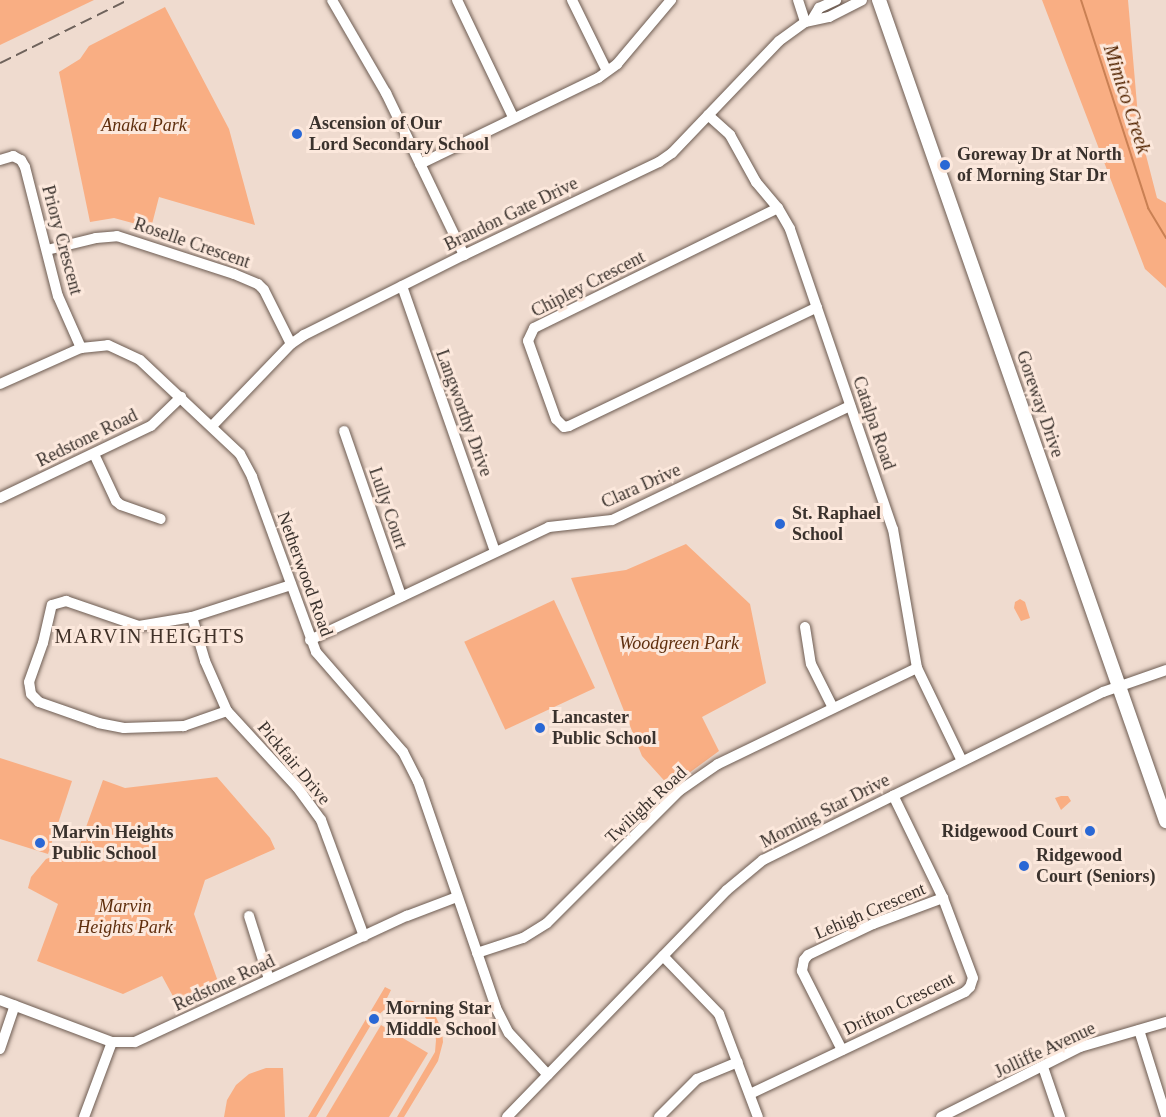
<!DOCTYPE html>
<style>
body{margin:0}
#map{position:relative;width:1166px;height:1117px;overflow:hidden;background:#efdbcf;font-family:Georgia,serif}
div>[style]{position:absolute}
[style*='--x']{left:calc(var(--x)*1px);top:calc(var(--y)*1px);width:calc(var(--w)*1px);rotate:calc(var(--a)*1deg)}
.green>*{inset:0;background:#f9ae83;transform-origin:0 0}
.stream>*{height:2px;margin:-1px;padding:0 1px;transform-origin:1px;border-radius:1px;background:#c98054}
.roads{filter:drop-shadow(0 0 2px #6d5c52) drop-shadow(0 0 2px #6d5c52)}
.minor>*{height:10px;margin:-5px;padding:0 5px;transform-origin:5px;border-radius:5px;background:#fff}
.major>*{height:14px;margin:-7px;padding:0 7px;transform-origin:7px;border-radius:7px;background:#fff}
.rail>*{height:2px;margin-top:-1px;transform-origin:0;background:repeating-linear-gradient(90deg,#6f635c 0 12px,transparent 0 18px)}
.dots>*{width:16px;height:16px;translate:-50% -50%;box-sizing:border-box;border:3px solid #fce8dc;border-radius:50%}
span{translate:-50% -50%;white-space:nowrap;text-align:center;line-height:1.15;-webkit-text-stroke:6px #fce8dc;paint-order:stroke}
.poi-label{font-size:18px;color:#3a322d;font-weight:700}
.left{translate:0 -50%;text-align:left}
.right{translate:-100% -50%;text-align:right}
.park-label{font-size:18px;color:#5f2f0e;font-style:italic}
.street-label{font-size:18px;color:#3a322d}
.water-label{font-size:20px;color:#532401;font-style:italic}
.neighbourhood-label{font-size:20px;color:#403128;letter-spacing:1.5px}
</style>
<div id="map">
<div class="green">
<div style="clip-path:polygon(0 0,94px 0,0 45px)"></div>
<div style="clip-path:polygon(1042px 0,1128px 0,1139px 128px,1157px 198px,1166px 203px,1166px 288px,1145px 269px)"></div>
<div style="clip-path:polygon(165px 7px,229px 129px,255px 225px,159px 197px,151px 228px,114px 218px,90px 222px,59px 72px,80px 59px,89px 46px)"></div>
<div style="clip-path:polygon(686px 544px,750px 604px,766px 683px,702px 717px,719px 751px,670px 787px,642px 756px,571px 578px,626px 570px)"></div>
<div style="clip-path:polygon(1020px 599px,1025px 602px,1030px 618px,1021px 621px,1014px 608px,1015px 602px)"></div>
<div style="left:554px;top:600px;width:97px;height:99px;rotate:65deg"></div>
<div style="clip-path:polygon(0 758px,72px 781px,48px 854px,0 839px)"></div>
<div style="clip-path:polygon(217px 777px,270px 838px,275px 849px,205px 880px,194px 914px,221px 990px,181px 1011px,162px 976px,123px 994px,37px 961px,58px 904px,28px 888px,31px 877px,46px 859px,57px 855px,76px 855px,103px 780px,125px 788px)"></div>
<div style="clip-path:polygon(1061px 796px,1068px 796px,1071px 801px,1061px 810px,1055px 798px)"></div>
<div style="clip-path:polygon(385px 987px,391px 990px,384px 1004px,402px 1000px,413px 1001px,435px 1015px,442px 1030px,443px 1042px,438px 1061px,404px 1117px,397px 1117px,435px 1052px,436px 1040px,434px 1028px,419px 1010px,407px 1006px,384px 1010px,375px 1018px,316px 1117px,308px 1117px)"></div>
<div style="clip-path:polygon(381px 1025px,428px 1053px,389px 1117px,326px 1117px)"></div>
<div style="clip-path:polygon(266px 1068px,283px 1068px,285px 1117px,224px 1117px,227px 1100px,236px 1085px,249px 1074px)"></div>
</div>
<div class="stream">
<div style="--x:1081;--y:0;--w:219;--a:72.1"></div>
<div style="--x:1148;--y:208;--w:35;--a:59"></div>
</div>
<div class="roads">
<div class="minor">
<div style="--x:332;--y:0;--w:108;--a:59.9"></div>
<div style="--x:386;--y:93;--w:180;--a:64.3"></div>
<div style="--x:457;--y:0;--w:130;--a:64.4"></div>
<div style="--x:572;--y:0;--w:79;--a:63.8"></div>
<div style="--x:798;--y:0;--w:23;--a:72"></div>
<div style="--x:813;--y:18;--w:12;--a:-59"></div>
<div style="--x:819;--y:8;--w:19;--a:-25"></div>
<div style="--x:708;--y:115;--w:30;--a:42"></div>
<div style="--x:730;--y:135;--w:54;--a:61"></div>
<div style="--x:756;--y:182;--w:34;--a:50"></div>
<div style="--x:778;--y:208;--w:24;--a:60"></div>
<div style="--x:790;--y:229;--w:317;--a:71.1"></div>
<div style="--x:893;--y:529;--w:141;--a:80.2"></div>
<div style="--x:917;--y:668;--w:103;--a:64.2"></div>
<div style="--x:0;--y:160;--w:14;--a:-17"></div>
<div style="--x:13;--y:156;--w:9;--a:27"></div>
<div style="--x:21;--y:160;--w:8;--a:60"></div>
<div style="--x:25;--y:167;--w:133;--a:75.7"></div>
<div style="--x:58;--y:296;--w:57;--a:66.1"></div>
<div style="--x:420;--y:164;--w:198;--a:-25.8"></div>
<div style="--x:598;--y:78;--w:24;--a:-36"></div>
<div style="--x:617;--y:64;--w:84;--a:-49.8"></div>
<div style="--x:778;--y:208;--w:272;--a:153.8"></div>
<div style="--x:534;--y:328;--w:14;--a:115"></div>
<div style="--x:528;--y:341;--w:83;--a:70.3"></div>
<div style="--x:556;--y:419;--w:11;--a:45"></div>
<div style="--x:564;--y:427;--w:5;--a:-11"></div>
<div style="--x:569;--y:426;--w:275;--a:-25.6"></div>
<div style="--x:47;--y:250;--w:50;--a:-13.8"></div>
<div style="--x:96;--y:238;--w:21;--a:-5"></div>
<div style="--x:117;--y:236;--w:123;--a:18"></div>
<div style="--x:234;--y:274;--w:26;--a:23"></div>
<div style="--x:258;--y:284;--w:8;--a:45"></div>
<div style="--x:264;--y:290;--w:60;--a:63.4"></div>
<div style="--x:402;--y:286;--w:281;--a:70.7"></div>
<div style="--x:0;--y:384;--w:89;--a:-24"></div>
<div style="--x:81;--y:348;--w:27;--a:-6"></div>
<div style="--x:108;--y:345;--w:35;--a:25"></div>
<div style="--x:140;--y:360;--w:137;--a:43.2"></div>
<div style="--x:240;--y:454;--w:26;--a:62"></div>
<div style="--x:252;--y:477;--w:186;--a:69.9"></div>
<div style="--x:316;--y:652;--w:133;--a:49"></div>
<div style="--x:403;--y:752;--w:33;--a:63"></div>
<div style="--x:418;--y:781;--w:240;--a:71"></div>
<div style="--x:496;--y:1008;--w:28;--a:63"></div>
<div style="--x:509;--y:1033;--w:57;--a:47.1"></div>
<div style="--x:212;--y:426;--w:114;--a:-46.1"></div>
<div style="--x:291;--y:344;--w:16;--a:-35"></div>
<div style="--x:304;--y:335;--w:179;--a:-26.6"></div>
<div style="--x:464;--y:255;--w:216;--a:-25.5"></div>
<div style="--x:659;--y:162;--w:16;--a:-35"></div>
<div style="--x:672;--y:153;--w:155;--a:-46.3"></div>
<div style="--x:779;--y:41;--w:32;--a:-36"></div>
<div style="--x:805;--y:22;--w:25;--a:-12"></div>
<div style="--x:829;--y:17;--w:37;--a:-27"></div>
<div style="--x:344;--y:431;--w:175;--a:70.9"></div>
<div style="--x:94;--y:454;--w:52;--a:64.9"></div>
<div style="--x:116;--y:501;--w:6;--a:39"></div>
<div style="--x:121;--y:505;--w:42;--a:19.3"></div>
<div style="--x:0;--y:498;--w:167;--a:-25.5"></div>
<div style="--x:151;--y:426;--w:42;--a:-44"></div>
<div style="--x:192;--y:617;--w:46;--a:73.5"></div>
<div style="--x:205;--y:661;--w:55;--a:66.3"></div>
<div style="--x:227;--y:711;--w:103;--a:47.4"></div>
<div style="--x:297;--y:787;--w:41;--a:54"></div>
<div style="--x:321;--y:820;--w:124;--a:69.7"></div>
<div style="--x:805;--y:627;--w:37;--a:81"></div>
<div style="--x:811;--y:664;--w:49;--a:63.4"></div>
<div style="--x:310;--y:640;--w:264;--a:-25.3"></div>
<div style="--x:549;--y:527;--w:63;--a:-6.3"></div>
<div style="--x:612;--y:520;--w:264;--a:-25.6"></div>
<div style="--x:227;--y:711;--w:46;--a:160.8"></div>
<div style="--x:184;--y:726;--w:60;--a:178.1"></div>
<div style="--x:124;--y:728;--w:25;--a:-169"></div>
<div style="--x:99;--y:723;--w:64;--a:-160.7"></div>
<div style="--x:39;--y:702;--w:11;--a:-135"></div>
<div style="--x:31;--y:694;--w:12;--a:-99"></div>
<div style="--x:29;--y:682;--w:41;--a:-70.3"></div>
<div style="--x:43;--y:643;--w:39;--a:-77"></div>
<div style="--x:52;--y:605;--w:15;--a:-16"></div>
<div style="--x:66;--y:601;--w:77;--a:18.9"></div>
<div style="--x:139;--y:626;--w:54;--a:-9.6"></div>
<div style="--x:192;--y:617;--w:104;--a:-17.9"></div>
<div style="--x:249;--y:916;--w:66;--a:72.4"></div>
<div style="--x:477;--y:953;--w:48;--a:-18.1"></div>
<div style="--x:523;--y:938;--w:28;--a:-32"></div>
<div style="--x:547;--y:923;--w:187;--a:-45"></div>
<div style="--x:679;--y:791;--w:47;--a:-34.7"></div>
<div style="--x:718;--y:764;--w:221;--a:-25.8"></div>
<div style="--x:663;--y:956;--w:81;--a:46"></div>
<div style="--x:719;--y:1014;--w:110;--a:69.3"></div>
<div style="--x:0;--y:1000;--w:120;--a:20.6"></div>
<div style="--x:112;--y:1042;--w:23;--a:0"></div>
<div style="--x:135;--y:1042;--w:300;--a:-24.9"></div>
<div style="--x:407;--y:916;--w:53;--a:-20.8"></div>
<div style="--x:1139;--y:1030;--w:90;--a:72.6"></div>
<div style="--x:0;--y:1049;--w:46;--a:-71.2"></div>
<div style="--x:842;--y:1050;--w:89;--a:-116.9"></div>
<div style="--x:802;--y:971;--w:11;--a:-80"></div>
<div style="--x:804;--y:960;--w:6;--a:-51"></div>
<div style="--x:808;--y:955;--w:72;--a:-25.5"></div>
<div style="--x:873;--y:924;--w:75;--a:-20.4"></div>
<div style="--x:1043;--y:1067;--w:53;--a:71.2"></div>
<div style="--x:750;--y:1094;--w:238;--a:-25.4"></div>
<div style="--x:965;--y:992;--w:7;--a:-45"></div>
<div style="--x:970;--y:987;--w:9;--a:-72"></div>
<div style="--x:973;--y:978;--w:85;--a:-110.6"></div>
<div style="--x:943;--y:898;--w:114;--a:-115.9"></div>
<div style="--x:84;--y:1117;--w:80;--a:-69.5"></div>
<div style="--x:507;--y:1117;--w:316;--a:-45.9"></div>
<div style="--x:727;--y:890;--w:47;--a:-39.8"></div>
<div style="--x:763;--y:860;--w:379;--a:-26.3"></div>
<div style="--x:1103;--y:692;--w:67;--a:-19.2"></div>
<div style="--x:659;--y:1117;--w:54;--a:-45"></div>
<div style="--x:697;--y:1079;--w:44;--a:-22.5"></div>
<div style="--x:941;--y:1117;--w:156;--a:-26.7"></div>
<div style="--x:1080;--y:1047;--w:90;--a:-16.2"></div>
</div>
<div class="major">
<div style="--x:879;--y:0;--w:870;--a:70.73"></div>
</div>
</div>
<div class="rail">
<div style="--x:0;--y:63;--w:143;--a:-26.2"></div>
</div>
<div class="dots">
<div style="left:297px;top:134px;background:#2a68d5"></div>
<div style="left:945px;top:165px;background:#2a68d5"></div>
<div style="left:780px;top:524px;background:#2a68d5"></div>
<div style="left:540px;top:728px;background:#2a68d5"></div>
<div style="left:1090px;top:831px;background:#2a68d5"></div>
<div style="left:40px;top:843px;background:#2a68d5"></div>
<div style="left:1024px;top:866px;background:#2a68d5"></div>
<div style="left:374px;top:1019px;background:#2a68d5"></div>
</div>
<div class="poi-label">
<span class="left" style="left:309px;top:134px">Ascension of Our<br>Lord Secondary School</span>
<span class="left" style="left:957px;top:165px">Goreway Dr at North<br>of Morning Star Dr</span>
<span class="left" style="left:792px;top:524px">St. Raphael<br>School</span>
<span class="left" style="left:552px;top:728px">Lancaster<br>Public School</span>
<span class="right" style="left:1078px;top:831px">Ridgewood Court</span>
<span class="left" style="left:52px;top:843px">Marvin Heights<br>Public School</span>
<span class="left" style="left:1036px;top:866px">Ridgewood<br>Court (Seniors)</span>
<span class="left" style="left:386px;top:1019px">Morning Star<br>Middle School</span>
</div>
<div class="park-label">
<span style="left:144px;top:125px">Anaka Park</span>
<span style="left:679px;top:643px">Woodgreen Park</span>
<span style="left:125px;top:917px">Marvin<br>Heights Park</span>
</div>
<div class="street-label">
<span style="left:511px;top:214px;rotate:-26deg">Brandon Gate Drive</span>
<span style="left:62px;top:240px;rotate:75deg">Priory Crescent</span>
<span style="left:192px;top:243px;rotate:19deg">Roselle Crescent</span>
<span style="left:588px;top:284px;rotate:-27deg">Chipley Crescent</span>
<span style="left:1040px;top:404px;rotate:71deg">Goreway Drive</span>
<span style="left:464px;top:413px;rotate:70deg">Langworthy Drive</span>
<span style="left:874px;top:423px;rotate:71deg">Catalpa Road</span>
<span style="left:87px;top:438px;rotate:-26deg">Redstone Road</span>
<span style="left:641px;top:486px;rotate:-24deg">Clara Drive</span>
<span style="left:388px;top:508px;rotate:71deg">Lully Court</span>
<span style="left:305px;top:574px;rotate:70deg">Netherwood Road</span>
<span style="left:294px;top:763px;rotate:50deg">Pickfair Drive</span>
<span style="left:646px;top:805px;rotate:-43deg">Twilight Road</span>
<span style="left:825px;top:811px;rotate:-27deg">Morning Star Drive</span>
<span style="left:870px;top:911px;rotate:-23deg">Lehigh Crescent</span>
<span style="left:224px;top:983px;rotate:-25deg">Redstone Road</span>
<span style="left:899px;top:1004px;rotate:-26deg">Drifton Crescent</span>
<span style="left:1045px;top:1050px;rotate:-25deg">Jolliffe Avenue</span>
</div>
<div class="water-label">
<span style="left:1127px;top:99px;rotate:72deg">Mimico Creek</span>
</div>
<div class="neighbourhood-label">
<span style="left:150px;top:636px">MARVIN HEIGHTS</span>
</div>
</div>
